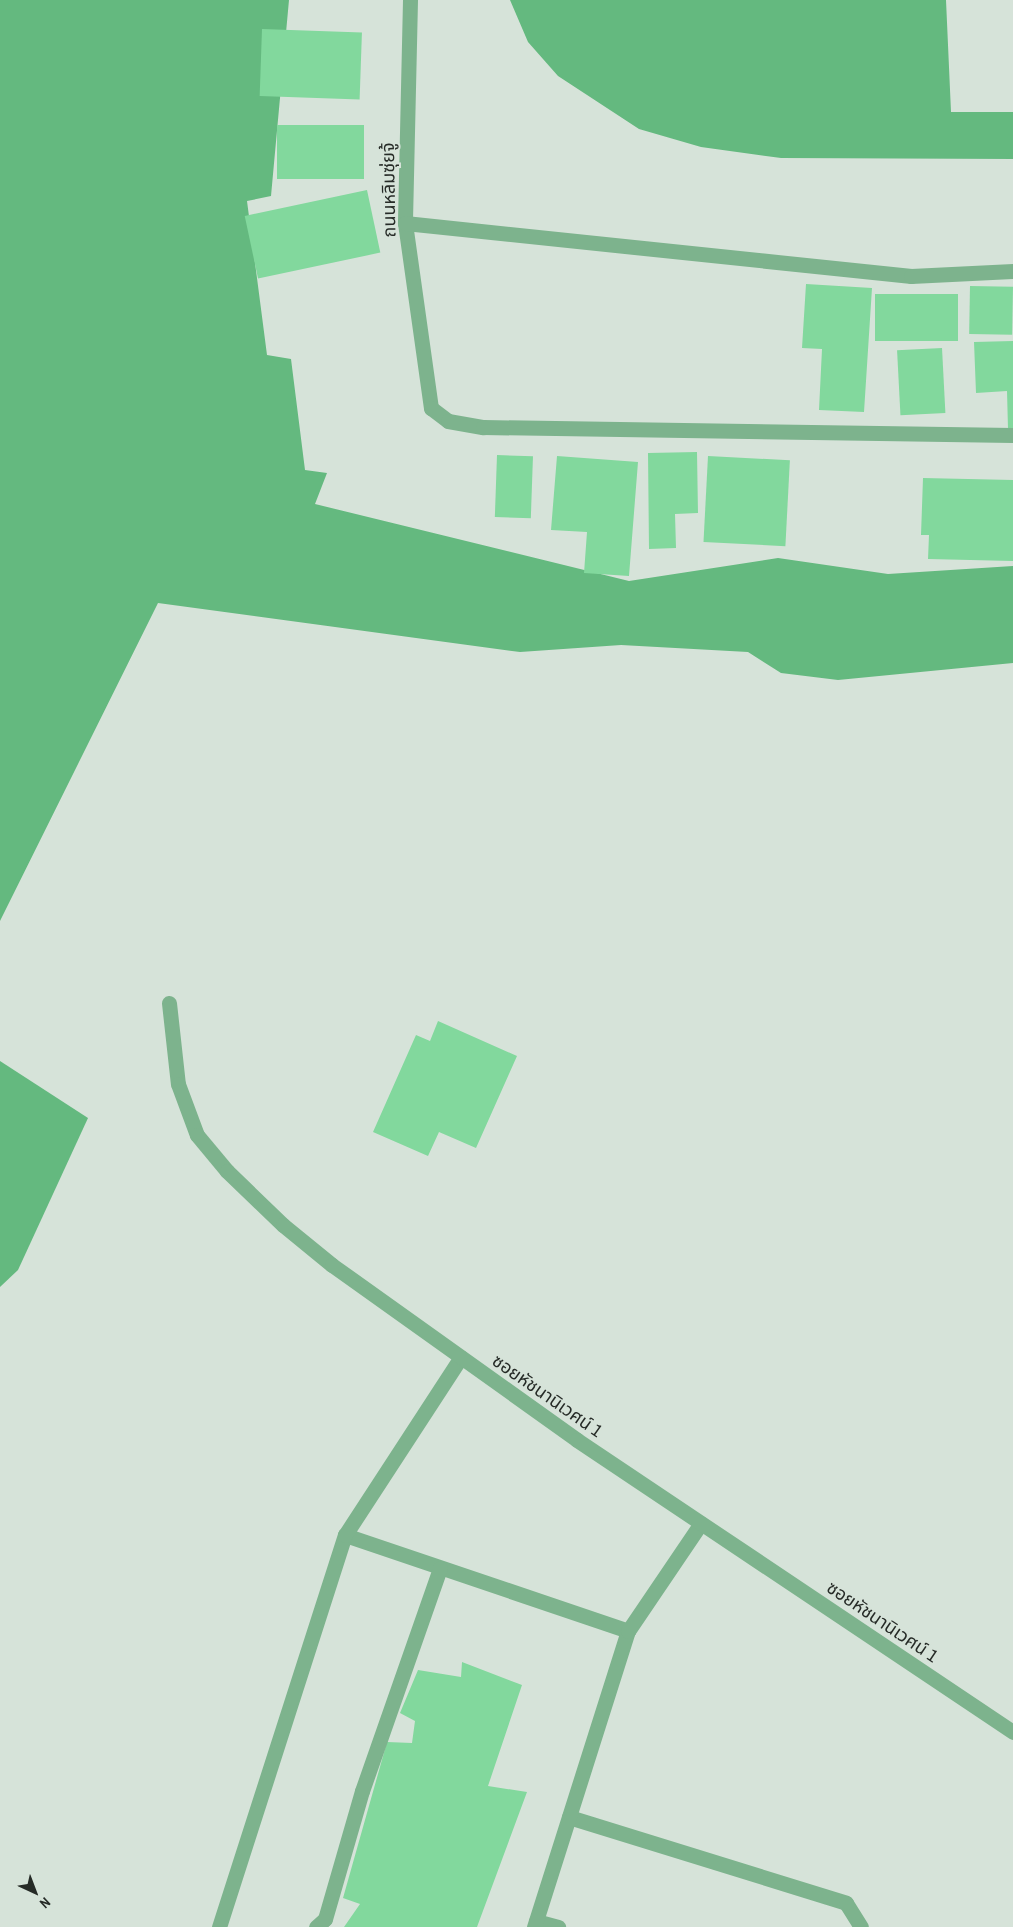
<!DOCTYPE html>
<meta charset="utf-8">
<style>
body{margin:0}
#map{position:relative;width:1013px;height:1927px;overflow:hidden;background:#d6e3d9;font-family:"Archivo Narrow","Noto Sans Thai",sans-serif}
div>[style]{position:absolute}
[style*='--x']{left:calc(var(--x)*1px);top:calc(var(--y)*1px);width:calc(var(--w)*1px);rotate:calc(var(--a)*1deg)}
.water>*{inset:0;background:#64b97f}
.building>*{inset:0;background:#82d89d;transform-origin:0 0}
.service>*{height:15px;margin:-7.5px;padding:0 7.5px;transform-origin:7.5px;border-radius:7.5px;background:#7db38d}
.minor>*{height:15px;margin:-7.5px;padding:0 7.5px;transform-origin:7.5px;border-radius:7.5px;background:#7db38d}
span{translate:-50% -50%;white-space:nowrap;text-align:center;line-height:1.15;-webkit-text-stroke:4px #d6e3d9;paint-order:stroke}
.street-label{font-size:18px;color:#262b27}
.north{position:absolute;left:10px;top:1867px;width:50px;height:50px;-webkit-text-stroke:4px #d6e3d9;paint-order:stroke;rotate:137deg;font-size:14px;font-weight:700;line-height:20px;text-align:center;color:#262b27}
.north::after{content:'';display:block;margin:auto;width:18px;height:22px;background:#262b27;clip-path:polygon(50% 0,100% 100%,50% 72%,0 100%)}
</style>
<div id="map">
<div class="water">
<div style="clip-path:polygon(0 0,289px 0,271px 196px,247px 201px,267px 355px,291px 359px,305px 470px,327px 473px,315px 504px,629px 581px,778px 558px,888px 574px,1013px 566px,1013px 663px,838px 680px,781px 673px,748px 652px,621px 645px,520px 652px,158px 603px,0 921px)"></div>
<div style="clip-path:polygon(510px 0,946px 0,951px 112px,1013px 112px,1013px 159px,781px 158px,701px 147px,639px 129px,558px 76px,528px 42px)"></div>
<div style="clip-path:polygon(0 1061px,88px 1118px,18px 1270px,0 1287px)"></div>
</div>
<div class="building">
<div style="left:262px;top:29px;width:100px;height:67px;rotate:2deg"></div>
<div style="left:277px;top:125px;width:87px;height:54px"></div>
<div style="left:367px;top:190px;width:64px;height:125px;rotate:78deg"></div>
<div style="clip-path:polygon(806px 284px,872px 288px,864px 412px,819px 410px,822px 349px,802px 348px)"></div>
<div style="left:970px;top:286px;width:43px;height:48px;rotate:1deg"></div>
<div style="left:875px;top:294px;width:83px;height:47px"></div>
<div style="clip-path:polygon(1013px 341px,1013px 429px,1008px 429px,1007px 391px,976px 393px,974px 342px)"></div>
<div style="left:942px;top:348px;width:65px;height:45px;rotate:87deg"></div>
<div style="clip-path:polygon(697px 452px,698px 513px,675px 514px,676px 548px,649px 549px,648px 453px)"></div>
<div style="left:497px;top:455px;width:36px;height:62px;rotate:2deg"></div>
<div style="clip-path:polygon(557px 456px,638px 462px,629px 576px,584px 573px,587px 532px,551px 530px)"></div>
<div style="left:708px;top:456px;width:82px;height:86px;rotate:3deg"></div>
<div style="clip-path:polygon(923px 478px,1013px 480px,1013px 561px,928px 559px,929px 535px,921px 535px)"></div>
<div style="clip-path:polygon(438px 1021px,517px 1056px,476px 1148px,439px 1132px,428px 1156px,373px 1132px,416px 1035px,430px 1041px)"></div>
<div style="clip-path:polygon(462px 1662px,522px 1685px,488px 1786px,527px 1792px,477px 1927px,344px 1927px,360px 1904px,343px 1898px,387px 1742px,412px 1743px,415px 1721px,400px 1713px,418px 1670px,461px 1677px)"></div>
</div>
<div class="service">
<div style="--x:345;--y:1535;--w:299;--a:18.7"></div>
<div style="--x:569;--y:1817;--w:290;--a:17.2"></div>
<div style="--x:846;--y:1903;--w:28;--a:58"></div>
<div style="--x:536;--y:1921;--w:23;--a:15"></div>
<div style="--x:219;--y:1927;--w:412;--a:-72.2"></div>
<div style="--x:345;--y:1535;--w:212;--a:-56.9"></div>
<div style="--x:316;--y:1927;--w:12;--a:-42"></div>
<div style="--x:325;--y:1919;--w:133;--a:-73.9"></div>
<div style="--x:362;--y:1791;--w:236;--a:-70.7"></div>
<div style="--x:534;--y:1927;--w:311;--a:-72.4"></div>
<div style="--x:628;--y:1631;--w:130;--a:-55.9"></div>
</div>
<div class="minor">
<div style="--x:410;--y:0;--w:223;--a:91.3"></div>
<div style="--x:405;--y:223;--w:187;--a:82"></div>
<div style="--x:431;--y:408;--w:21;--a:37"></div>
<div style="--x:448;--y:421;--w:36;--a:10"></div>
<div style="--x:483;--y:427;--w:530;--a:0.86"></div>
<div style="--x:405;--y:223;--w:509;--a:5.98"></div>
<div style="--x:911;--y:276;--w:102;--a:-2.8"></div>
<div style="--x:169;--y:1003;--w:81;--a:83.7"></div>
<div style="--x:178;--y:1084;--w:54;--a:69.6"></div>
<div style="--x:197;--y:1135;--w:47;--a:50.2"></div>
<div style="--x:227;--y:1171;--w:78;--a:44"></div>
<div style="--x:283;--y:1225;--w:63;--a:39.2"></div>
<div style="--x:332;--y:1265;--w:301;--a:35.5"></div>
<div style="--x:577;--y:1440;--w:525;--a:33.81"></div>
</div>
<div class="street-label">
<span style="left:389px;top:190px;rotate:-91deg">ถนนหลิมซุ่ยจู้</span>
<span style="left:547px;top:1396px;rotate:35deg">ซอยหัชนานิเวศน์ 1</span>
<span style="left:882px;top:1622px;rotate:34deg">ซอยหัชนานิเวศน์ 1</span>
</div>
<div class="north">N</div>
</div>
